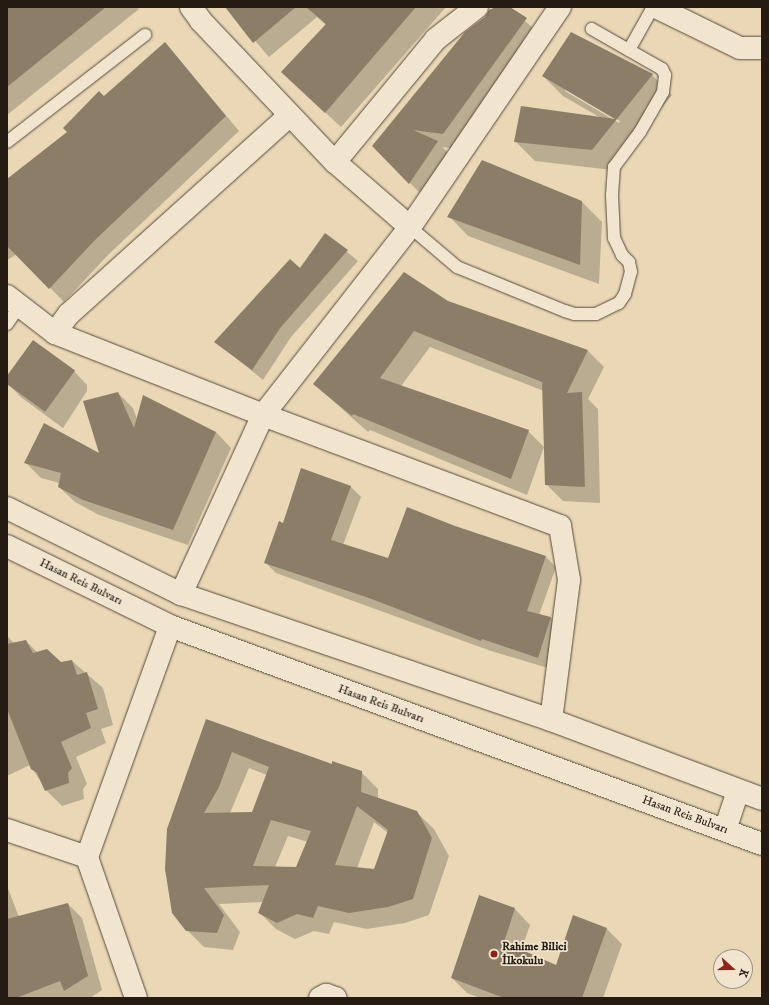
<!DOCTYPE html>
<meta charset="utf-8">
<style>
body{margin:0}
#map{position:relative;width:769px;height:1005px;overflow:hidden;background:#e9d7b6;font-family:"IM FELL DW Pica",serif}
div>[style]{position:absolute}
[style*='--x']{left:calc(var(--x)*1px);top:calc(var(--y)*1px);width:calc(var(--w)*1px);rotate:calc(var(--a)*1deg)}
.shadow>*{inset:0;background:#0003}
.building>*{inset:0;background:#8b7d67;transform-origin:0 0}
.roads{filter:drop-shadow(0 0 1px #574a3b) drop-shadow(0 0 1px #574a3b)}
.lane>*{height:12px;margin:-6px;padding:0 6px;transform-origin:6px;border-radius:6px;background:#f1e5d0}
.street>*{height:22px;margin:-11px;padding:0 11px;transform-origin:11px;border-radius:11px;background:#f1e5d0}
.secondary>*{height:22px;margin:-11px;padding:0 11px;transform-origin:11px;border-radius:11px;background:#f1e5d0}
.dots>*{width:11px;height:11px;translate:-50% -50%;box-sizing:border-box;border:2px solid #f1e5d0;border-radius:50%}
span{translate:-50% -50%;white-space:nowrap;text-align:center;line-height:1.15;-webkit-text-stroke:3.5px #f1e5d0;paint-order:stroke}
.street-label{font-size:12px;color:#261b12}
.poi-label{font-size:12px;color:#261b12;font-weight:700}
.left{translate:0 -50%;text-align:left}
.frame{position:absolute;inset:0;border:8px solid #261b12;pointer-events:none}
.north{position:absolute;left:713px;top:949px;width:40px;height:40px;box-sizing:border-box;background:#f1e5d0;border:1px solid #a09484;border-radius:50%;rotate:111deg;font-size:11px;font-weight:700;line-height:16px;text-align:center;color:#261b12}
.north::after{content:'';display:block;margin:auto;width:14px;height:18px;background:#8f2418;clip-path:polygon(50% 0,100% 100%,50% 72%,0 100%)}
</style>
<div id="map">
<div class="shadow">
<div style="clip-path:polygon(7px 7px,137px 7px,139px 9px,7px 115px)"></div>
<div style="clip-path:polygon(226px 7px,446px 7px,341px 127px,298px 87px,326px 25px,317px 17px,269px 57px)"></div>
<div style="clip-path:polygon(498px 7px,509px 7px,541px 35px,459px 149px,442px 147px,453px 157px,425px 198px,373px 146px)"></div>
<div style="clip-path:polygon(evenodd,571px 33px,652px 75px,672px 95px,612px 170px,535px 161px,515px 141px,601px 118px,563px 96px,543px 76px,571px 33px,565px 89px,620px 121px,619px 123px,565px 91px,565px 89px)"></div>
<div style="clip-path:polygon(165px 43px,239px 131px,109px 254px,64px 302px,17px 254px,7px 260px,7px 179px,69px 132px)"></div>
<div style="clip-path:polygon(582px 202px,602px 222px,599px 284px,468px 236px,449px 216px)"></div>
<div style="clip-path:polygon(326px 234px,358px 261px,291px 337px,263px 380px,216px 342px,300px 270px)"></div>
<div style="clip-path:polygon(448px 302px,588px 351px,604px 367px,588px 399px,598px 409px,600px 503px,563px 501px,546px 484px,544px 391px,430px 347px,401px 386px,528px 431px,544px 447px,527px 495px,370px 430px,368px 432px,314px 384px)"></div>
<div style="clip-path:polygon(33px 341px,72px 369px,87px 385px,87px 391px,63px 428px,22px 398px,7px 383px)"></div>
<div style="clip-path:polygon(118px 393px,133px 408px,137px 419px,216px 432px,231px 448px,188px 545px,99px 515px,75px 502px,59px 487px,60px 483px,41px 478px,25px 462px,101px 455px)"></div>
<div style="clip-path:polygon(350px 486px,361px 497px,343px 545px,389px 559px,454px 527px,546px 557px,556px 567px,539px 615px,551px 618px,561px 628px,548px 668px,491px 651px,276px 573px,265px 562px,284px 524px)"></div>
<div style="clip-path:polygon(7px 636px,14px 643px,26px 641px,38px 653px,61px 663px,72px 661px,103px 688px,113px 725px,101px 729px,106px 743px,76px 757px,87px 784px,83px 789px,84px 799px,62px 806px,46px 790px,30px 765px,7px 776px)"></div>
<div style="clip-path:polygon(evenodd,207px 721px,332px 765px,361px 772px,378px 789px,378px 799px,416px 812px,434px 829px,449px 856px,429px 915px,405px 923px,367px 929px,334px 922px,329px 934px,314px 931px,295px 939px,276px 929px,259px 912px,263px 902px,219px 904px,240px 932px,233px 950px,204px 947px,187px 930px,207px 721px,249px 768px,267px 775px,253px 813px,230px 813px,249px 768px,207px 721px,374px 822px,388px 833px,374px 870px,357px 868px,374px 822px,207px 721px,288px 836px,308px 842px,297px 868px,275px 867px,288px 836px)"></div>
<div style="clip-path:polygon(7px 886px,19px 917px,68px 904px,82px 918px,102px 990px,90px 998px,7px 998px)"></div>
<div style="clip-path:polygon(480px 896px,515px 909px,530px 925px,521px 951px,556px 966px,607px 929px,622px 944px,603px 998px,480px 998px,467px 993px,452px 978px)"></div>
</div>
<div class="building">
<div style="clip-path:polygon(7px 7px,106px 7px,7px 87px)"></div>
<div style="clip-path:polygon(225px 7px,296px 7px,253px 43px)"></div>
<div style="clip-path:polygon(306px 7px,416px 7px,325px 113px,281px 72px,326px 24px)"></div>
<div style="clip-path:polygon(496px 7px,510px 7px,527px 18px,443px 134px,413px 130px,438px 141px,409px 184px,372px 146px,465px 32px,485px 17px,489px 10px)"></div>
<div style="clip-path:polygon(571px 32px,653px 74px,592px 150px,514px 142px,521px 106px,615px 119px,542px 76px)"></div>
<div style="clip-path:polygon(165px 42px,226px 116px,95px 240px,49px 289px,7px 246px,7px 179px,67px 132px,63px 128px,99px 91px,104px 96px)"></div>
<div style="clip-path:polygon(482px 160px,582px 201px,580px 265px,447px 217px)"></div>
<div style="clip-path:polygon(325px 233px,348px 250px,281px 327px,252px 370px,214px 342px,290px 259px,300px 268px)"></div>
<div style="clip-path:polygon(404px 272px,448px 301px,588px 350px,567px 393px,582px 392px,585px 487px,545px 485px,542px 382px,414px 331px,380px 378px,529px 430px,511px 479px,353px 414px,352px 416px,313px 384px)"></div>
<div style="left:33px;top:340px;width:52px;height:51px;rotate:36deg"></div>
<div style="clip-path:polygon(118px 392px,134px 428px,143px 395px,216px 432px,173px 530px,83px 500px,58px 487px,61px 473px,24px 463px,44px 423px,99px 453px,83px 401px)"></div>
<div style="clip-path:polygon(301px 468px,351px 486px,331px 540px,388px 558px,407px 507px,455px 526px,546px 556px,527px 611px,551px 617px,538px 658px,482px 639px,481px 641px,369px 598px,264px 563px,279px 521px,283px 523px)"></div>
<div style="clip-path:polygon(26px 640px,33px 653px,47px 649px,61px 662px,72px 660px,77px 675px,87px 672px,98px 709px,86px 713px,91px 728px,61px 742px,72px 768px,68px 773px,69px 783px,45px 791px,37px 773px,31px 769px,7px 709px,7px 644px)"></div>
<div style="clip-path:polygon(evenodd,206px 719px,332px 764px,332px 761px,362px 771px,361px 792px,417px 811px,432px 838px,413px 899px,388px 907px,349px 913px,318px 906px,313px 918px,297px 914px,277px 923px,258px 913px,269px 885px,204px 888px,224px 915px,217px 933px,186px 931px,172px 913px,165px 869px,167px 829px,206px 719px,232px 752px,269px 767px,252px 812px,204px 813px,219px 787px,232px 752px,206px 719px,357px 806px,388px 830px,374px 869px,335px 865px,357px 806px,206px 719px,271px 820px,311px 831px,296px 867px,253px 866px,271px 820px)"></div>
<div style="clip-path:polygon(479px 895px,515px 908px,504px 942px,556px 965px,573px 915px,607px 928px,582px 998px,504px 998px,451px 978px)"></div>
<div style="clip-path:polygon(68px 903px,88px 976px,64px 991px,60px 981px,16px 998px,7px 998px,7px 919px)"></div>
</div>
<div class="roads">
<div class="lane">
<div style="--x:629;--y:50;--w:49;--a:-60.8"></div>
<div style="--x:7;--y:142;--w:175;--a:-37.8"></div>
<div style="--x:410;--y:227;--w:62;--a:40.4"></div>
<div style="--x:457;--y:267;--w:117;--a:22.2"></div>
<div style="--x:565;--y:311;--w:9;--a:18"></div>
<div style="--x:574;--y:314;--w:22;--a:0"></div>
<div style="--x:596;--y:314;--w:25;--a:-26"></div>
<div style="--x:619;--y:303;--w:11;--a:-56"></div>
<div style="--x:625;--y:294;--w:23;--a:-75"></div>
<div style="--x:631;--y:272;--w:10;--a:-101"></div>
<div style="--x:629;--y:262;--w:10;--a:-135"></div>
<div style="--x:622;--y:255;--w:19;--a:-115"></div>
<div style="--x:614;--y:238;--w:43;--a:-92.7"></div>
<div style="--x:612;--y:195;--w:28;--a:-86"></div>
<div style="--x:614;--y:167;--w:44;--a:-53.4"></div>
<div style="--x:640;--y:132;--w:46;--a:-60.1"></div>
<div style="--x:663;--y:92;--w:17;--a:-83"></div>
<div style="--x:665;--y:75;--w:7;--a:-117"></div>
<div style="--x:662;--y:69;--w:81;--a:-150.3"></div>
<div style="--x:7;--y:324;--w:21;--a:-55"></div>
</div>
<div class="street">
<div style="--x:191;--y:7;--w:17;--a:54"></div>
<div style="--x:201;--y:21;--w:195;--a:46.5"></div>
<div style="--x:335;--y:162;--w:99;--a:40.9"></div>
<div style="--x:656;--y:7;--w:93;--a:26"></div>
<div style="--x:740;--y:48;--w:22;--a:0"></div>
<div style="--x:335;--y:162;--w:159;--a:-50.6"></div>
<div style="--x:436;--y:39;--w:52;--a:-38"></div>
<div style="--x:7;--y:296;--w:61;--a:37.6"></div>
<div style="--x:55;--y:333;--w:224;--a:21.5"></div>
<div style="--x:263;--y:415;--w:317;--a:20.5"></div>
<div style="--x:560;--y:526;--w:55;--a:80.5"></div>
<div style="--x:569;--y:580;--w:141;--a:97.3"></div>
<div style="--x:55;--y:333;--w:24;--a:-54"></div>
<div style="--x:69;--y:314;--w:297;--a:-42"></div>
<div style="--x:181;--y:594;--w:197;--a:-65.4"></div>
<div style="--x:263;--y:415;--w:239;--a:-52"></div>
<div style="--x:410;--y:227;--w:266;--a:-55.7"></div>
<div style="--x:7;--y:830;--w:84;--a:18.6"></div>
<div style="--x:725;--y:830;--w:41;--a:-71.6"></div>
<div style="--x:136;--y:998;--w:149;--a:-109.2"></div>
<div style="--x:87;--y:857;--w:245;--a:-70.2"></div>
<div style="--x:320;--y:998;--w:7;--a:-27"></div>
<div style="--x:326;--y:995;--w:10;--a:17"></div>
</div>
<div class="secondary">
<div style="--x:7;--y:508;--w:194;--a:26.3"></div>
<div style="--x:181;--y:594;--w:391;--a:18.8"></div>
<div style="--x:551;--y:720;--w:225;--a:20.5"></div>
<div style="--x:7;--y:546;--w:182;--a:26.1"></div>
<div style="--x:170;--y:626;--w:631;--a:20.22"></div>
</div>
</div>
<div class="dots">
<div style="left:494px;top:954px;background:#8f2418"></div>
</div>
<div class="street-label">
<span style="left:81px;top:582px;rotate:26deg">Hasan Reis Bulvarı</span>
<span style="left:381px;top:704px;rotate:20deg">Hasan Reis Bulvarı</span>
<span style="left:685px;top:815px;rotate:20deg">Hasan Reis Bulvarı</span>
</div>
<div class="poi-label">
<span class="left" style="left:502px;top:954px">Rahime Bilici<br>İlkokulu</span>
</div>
<div class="frame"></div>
<div class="north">K</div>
</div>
